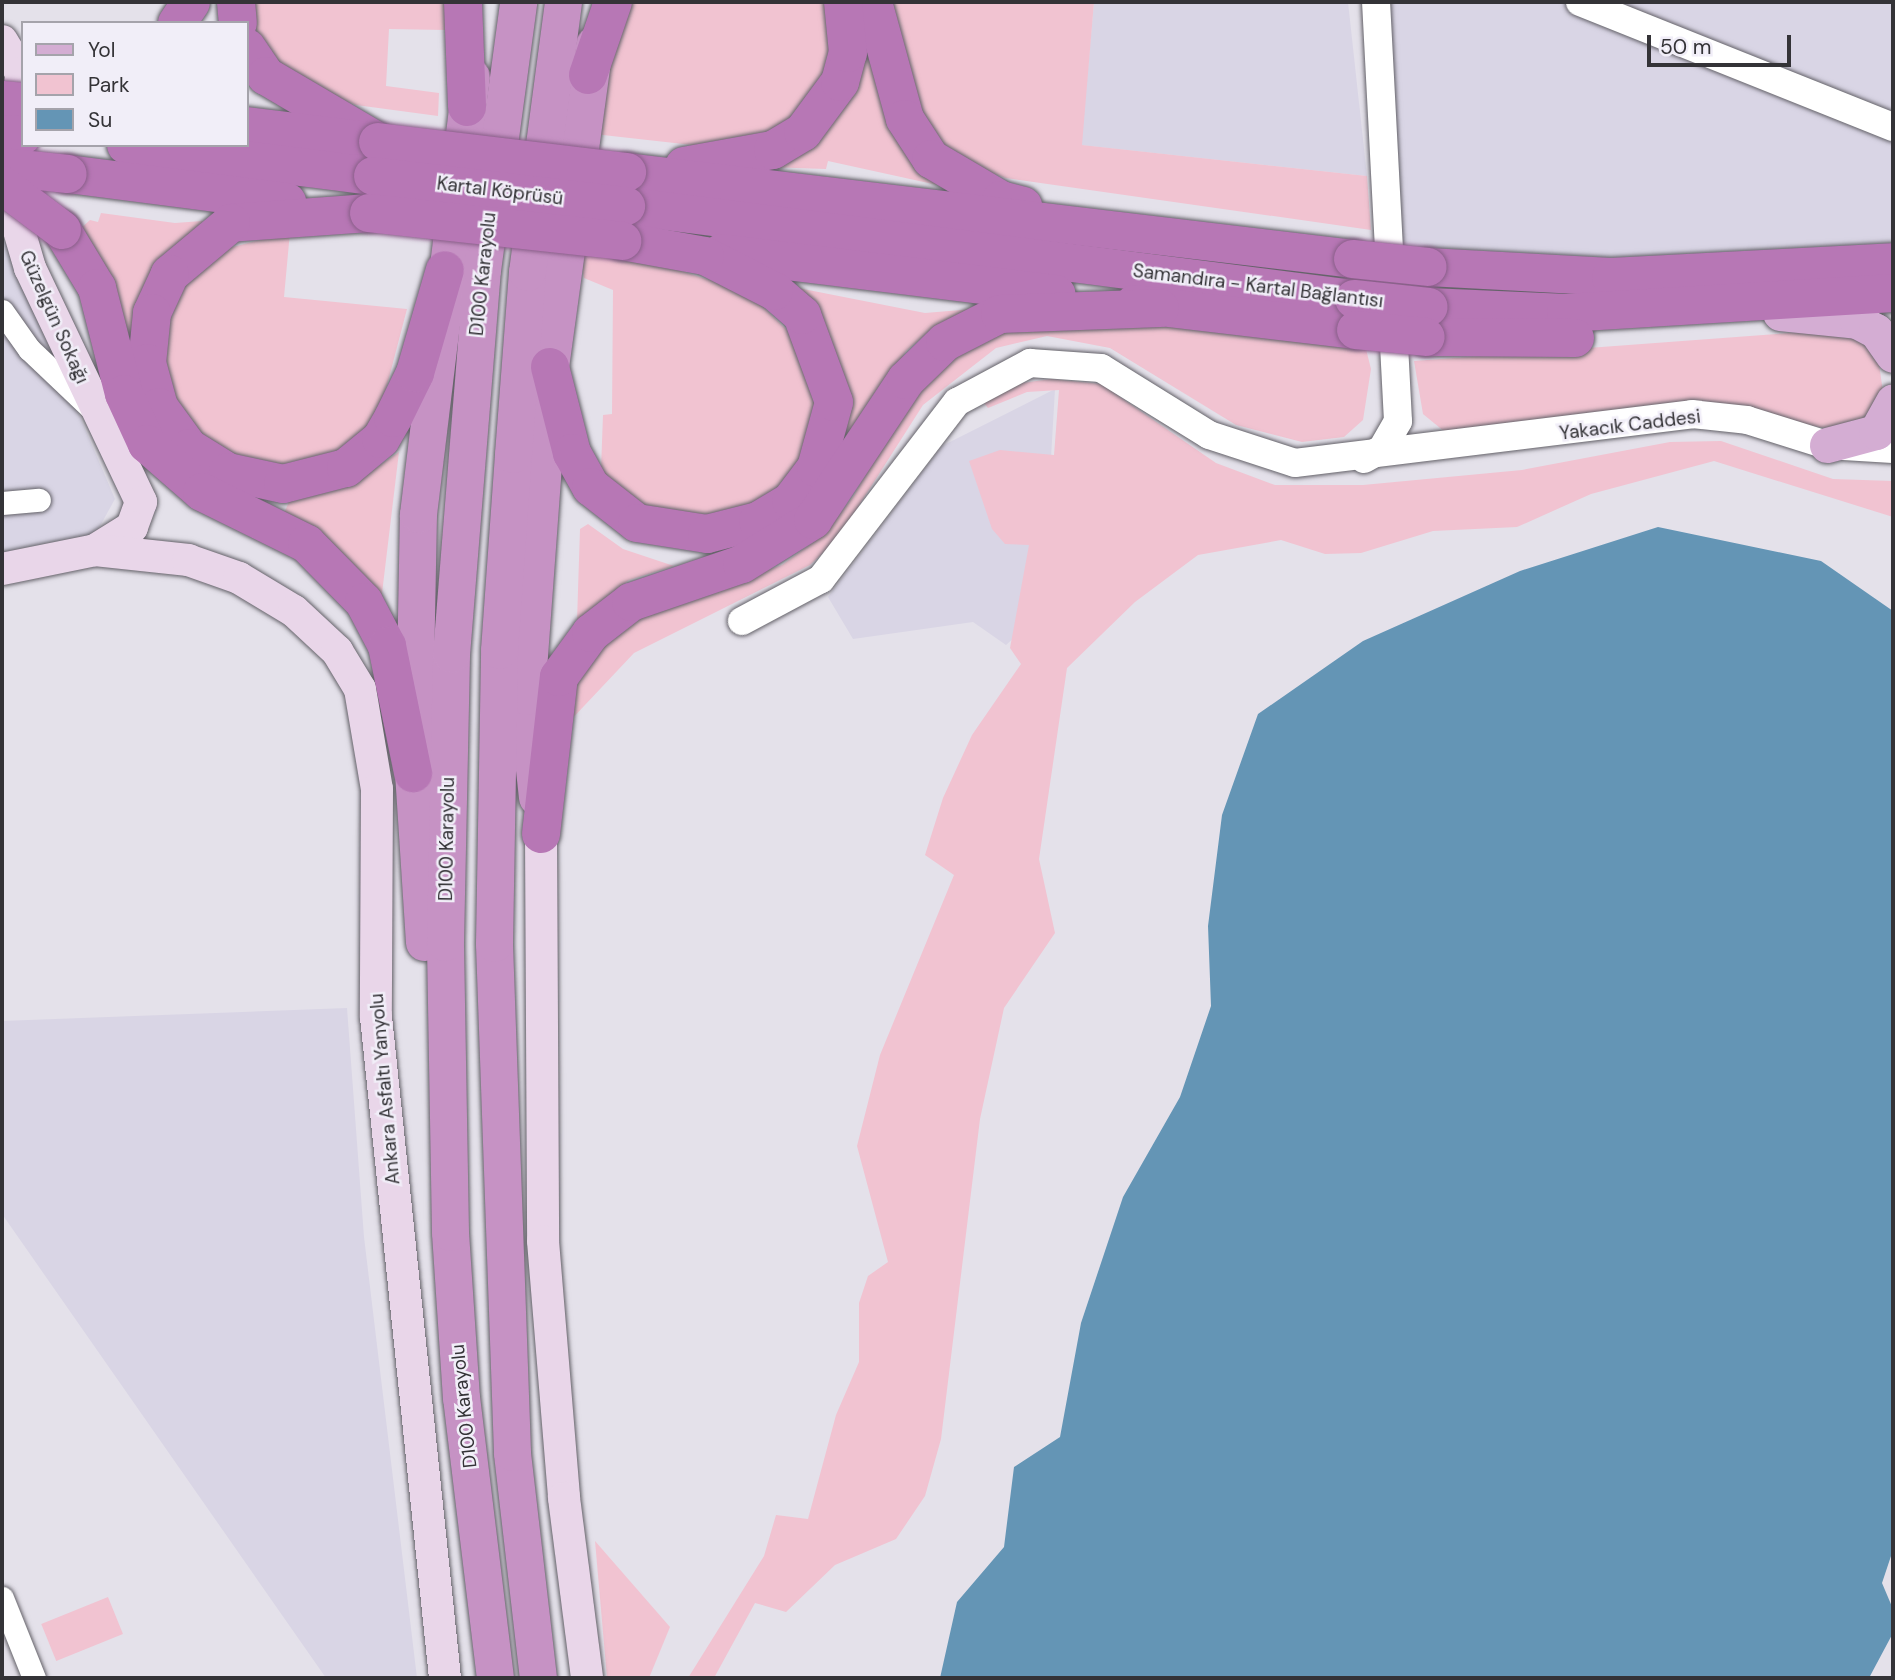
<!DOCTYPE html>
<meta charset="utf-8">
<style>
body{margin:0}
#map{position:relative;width:1895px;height:1680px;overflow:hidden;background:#e4e1ea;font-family:"DM Sans",sans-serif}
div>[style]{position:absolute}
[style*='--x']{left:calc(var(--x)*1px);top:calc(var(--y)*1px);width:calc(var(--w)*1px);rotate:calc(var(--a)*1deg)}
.built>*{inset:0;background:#d9d5e5}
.green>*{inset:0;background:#f1c3d1;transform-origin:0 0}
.water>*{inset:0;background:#6495b5}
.roads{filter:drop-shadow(0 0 2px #636168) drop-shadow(0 0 2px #636168)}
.minor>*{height:23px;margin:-11.5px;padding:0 11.5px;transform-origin:11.5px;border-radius:11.5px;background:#fff}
.tertiary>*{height:28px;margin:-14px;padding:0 14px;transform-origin:14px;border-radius:14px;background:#fff}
.secondary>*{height:32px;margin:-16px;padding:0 16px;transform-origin:16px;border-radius:16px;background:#e9d6e9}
.primary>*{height:35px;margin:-17.5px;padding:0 17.5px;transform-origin:17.5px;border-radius:17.5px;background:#d4add3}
.trunk>*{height:37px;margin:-18.5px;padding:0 18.5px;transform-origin:18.5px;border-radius:18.5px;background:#c692c4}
.motorway>*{height:38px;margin:-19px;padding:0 19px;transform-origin:19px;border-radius:19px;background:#b777b5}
.bridges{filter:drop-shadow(0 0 2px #895f89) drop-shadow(0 0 2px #895f89)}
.motorway-bridge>*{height:38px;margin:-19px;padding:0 19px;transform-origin:19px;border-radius:19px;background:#b777b5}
span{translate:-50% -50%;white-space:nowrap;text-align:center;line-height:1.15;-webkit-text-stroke:5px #f1eef8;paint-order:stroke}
.street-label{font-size:19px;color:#343337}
.frame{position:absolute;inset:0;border:4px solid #343337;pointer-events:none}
.legend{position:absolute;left:21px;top:21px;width:228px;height:126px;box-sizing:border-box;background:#f1eef8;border:2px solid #a5a3ab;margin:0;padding:9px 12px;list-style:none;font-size:21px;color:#343337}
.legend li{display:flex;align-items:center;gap:14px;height:35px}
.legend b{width:35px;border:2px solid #a5a3ab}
.scale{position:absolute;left:1647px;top:35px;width:144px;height:32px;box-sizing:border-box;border:4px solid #343337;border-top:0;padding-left:9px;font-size:21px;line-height:24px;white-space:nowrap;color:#343337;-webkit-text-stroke:5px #f1eef8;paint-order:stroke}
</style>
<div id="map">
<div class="built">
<div style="clip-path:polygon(1094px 2px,1348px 2px,1367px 176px,1081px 145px)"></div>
<div style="clip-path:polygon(1377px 2px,1893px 2px,1893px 246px,1615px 258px,1403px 248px)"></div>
<div style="clip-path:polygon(2px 234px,115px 499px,95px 535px,2px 558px)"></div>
<div style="clip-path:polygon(1055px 389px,1042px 613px,1006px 645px,973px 622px,853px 639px,828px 597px,942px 446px)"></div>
<div style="clip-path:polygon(347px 1008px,364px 1237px,417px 1678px,326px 1678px,2px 1214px,2px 1021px)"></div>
</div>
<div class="green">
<div style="clip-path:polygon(250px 2px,445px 2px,446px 30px,389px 29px,386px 86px,439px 93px,438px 116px,356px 105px,305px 87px,273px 64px,257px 39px)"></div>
<div style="clip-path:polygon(625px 2px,826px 2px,831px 57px,810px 104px,775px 129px,719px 148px,594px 134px)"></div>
<div style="clip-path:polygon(886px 2px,1094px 2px,1082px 145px,1367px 176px,1371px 230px,1006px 178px,947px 158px,928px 140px)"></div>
<div style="clip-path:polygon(862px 34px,942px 186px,828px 161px,826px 169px,767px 167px)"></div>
<div style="clip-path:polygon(101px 213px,175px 223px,202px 221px,205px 227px,138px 369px,78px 231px,90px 220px,98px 222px)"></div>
<div style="clip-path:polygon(290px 232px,284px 297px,407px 309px,380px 412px,347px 452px,289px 470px,236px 463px,194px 440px,160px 370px,172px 294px,225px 249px)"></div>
<div style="clip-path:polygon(578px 251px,662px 265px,728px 286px,761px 305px,791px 334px,817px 391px,809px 448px,779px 488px,759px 503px,683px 525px,623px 498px,601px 469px,603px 415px,612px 414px,613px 290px,584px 278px)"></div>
<div style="clip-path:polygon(788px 286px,925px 313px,973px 309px,936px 326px,906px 351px,849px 453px)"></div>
<div style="clip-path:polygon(1104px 319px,1365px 345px,1371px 369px,1363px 420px,1344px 437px,1302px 442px,1236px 425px,1110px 348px,1047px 336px,996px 348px,923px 405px,837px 540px,810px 565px,634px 653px,568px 723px,568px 691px,593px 651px,633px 618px,782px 565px,823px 535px,853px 497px,918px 382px,952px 353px,1005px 328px)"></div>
<div style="clip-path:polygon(1829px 330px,1855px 335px,1878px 357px,1883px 392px,1864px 421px,1839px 430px,1678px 405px,1451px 437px,1423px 414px,1414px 361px)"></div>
<div style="clip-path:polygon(1051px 379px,1101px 384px,1216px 463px,1275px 485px,1363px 485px,1522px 470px,1670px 442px,1721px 441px,1833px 479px,1893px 481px,1893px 517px,1714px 461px,1591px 494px,1517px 527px,1433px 531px,1361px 553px,1325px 554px,1281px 540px,1198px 555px,1135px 602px,1067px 668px,1039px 859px,1055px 933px,1004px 1008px,980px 1119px,941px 1439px,925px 1496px,896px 1539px,835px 1565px,786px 1612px,755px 1603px,714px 1678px,688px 1678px,764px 1556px,776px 1515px,808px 1519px,836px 1415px,859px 1362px,859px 1303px,868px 1276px,888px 1262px,857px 1146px,880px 1055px,954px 875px,925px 855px,943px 798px,972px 735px,1021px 664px,1010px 648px,1029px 545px,1005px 544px,992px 529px,969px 461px,1000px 450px,1054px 455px,1059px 390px,1027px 392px,988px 408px,984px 403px,1022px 383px)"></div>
<div style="clip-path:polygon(399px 452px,380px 610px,282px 518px,291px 497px,357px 481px)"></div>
<div style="clip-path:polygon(588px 524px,623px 549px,674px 566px,629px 580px,577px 621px,580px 529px)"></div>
<div style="clip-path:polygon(595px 1541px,670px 1627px,649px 1678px,607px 1678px)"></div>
<div style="left:108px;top:1597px;width:40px;height:72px;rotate:68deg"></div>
</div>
<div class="water">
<div style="clip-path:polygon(1658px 527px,1821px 561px,1893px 611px,1893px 1550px,1882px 1583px,1893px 1609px,1893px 1633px,1869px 1678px,940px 1678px,957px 1602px,1004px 1547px,1014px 1467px,1060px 1437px,1081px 1323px,1123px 1197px,1180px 1097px,1211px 1006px,1208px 926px,1222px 815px,1258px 714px,1363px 641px,1520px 571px)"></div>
</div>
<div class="roads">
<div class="minor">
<div style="--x:2;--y:311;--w:47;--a:54.6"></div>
<div style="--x:29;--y:349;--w:83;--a:43.5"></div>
<div style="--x:2;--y:503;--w:37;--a:-5"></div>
<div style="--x:2;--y:1598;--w:86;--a:68.2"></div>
</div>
<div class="tertiary">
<div style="--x:1580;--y:2;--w:337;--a:21.8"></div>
<div style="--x:1364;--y:459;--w:21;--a:-29"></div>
<div style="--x:1382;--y:449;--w:32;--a:-60"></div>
<div style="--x:1398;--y:421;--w:420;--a:-93"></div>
<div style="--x:742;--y:621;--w:89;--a:-28"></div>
<div style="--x:821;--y:579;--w:223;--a:-52.5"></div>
<div style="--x:957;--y:402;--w:83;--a:-28.1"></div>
<div style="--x:1030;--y:363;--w:71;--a:4"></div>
<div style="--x:1101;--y:368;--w:127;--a:31.8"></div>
<div style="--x:1209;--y:435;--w:90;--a:18"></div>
<div style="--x:1295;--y:463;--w:400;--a:-7"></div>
<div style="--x:1692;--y:414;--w:55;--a:6.2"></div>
<div style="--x:1747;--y:420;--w:84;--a:17.4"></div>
<div style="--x:1827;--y:445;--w:66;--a:3.5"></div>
</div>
<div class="secondary">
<div style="--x:2;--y:41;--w:37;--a:59"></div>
<div style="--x:21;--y:73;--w:53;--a:92.2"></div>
<div style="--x:16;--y:178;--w:49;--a:87.7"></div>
<div style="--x:18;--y:227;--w:43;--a:73.7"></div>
<div style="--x:30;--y:268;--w:259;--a:64.6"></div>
<div style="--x:141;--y:502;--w:27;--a:110"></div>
<div style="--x:132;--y:527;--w:44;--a:148.1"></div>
<div style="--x:2;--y:569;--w:95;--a:-11.5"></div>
<div style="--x:95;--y:550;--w:94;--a:6.1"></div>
<div style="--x:188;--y:560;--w:54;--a:19.4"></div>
<div style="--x:239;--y:578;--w:64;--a:31"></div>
<div style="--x:294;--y:611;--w:59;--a:42.9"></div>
<div style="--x:337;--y:651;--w:44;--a:58.8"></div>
<div style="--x:360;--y:689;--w:101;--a:80.4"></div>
<div style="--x:377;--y:789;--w:228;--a:90.3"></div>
<div style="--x:376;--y:1017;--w:665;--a:84.04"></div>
<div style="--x:541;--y:834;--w:407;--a:89.7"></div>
<div style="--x:543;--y:1241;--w:258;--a:85.3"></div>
<div style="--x:564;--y:1498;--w:181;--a:82.7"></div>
</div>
<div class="primary">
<div style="--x:1780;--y:313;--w:77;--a:5.9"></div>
<div style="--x:1857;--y:321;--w:21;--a:28"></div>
<div style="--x:1876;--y:331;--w:29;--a:55"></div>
<div style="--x:1827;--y:445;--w:51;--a:-14.9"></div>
<div style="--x:1876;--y:432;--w:35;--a:-61"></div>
</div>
<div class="trunk">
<div style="--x:537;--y:797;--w:102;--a:-96.2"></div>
<div style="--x:526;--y:696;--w:330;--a:-85.8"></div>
<div style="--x:550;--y:367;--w:326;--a:-82.2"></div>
<div style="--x:424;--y:942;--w:169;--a:-93.7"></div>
<div style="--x:413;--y:773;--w:259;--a:-88.9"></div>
<div style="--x:418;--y:514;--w:441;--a:-83.1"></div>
<div style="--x:495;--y:1678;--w:282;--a:-96.9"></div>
<div style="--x:461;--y:1398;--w:166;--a:-93.8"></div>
<div style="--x:450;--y:1232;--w:290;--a:-91"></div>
<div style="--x:445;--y:942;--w:288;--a:-88.8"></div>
<div style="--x:451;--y:654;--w:385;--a:-85.4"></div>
<div style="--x:482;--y:270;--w:270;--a:-82.3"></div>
<div style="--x:538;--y:1678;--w:227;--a:-96.6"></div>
<div style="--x:512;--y:1452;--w:509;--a:-92.03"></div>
<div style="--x:494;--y:943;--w:293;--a:-89"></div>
<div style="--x:499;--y:650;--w:196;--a:-85.9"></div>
<div style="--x:513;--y:454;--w:183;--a:-85.6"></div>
<div style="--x:527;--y:272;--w:272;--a:-82.4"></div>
</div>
<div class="motorway">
<div style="--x:236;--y:2;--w:21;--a:85"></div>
<div style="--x:463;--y:2;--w:105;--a:87.8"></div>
<div style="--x:873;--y:2;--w:121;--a:74.7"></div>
<div style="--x:905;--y:119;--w:48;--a:57"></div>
<div style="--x:931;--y:159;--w:81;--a:30.4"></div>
<div style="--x:1001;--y:200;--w:23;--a:15"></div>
<div style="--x:177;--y:23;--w:25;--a:-56"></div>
<div style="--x:247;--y:48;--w:34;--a:56"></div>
<div style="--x:266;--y:76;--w:130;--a:30.5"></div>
<div style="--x:588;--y:75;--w:77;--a:-71.1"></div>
<div style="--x:247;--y:126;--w:123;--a:7"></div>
<div style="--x:126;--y:145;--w:249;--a:7.2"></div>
<div style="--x:684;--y:166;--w:90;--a:-10.2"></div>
<div style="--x:773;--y:150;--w:35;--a:-31"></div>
<div style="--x:803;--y:132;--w:62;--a:-53.5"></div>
<div style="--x:840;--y:82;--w:30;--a:-75"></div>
<div style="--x:848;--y:53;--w:51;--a:-95.6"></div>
<div style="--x:627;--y:172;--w:731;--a:6.83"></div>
<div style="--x:68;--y:174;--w:221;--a:7.3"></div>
<div style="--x:626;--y:206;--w:734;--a:7.28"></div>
<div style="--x:369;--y:213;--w:138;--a:175.9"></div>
<div style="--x:231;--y:223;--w:80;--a:140.1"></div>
<div style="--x:170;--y:274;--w:43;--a:114.8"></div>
<div style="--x:152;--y:313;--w:50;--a:95.7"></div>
<div style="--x:147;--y:363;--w:46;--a:74.7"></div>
<div style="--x:159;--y:407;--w:51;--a:53.8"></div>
<div style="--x:189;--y:448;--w:46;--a:31.6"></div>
<div style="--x:228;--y:472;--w:56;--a:12.3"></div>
<div style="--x:283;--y:484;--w:65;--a:-14.3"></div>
<div style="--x:346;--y:468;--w:45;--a:-39.6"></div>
<div style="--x:381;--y:439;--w:24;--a:-60"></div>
<div style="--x:393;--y:418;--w:50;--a:-63.9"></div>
<div style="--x:415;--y:373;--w:107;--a:-73.8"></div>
<div style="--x:62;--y:230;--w:68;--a:58.9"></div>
<div style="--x:97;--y:288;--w:109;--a:75.7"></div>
<div style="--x:124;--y:394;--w:55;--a:65.3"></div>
<div style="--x:147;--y:444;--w:73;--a:41.1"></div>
<div style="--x:202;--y:492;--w:117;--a:26.3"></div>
<div style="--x:307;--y:544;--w:81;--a:45.5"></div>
<div style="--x:364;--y:602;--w:50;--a:62.4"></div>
<div style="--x:387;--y:646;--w:130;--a:78.4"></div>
<div style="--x:721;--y:253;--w:338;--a:7"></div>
<div style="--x:1428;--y:267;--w:183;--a:3.1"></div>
<div style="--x:1611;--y:277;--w:282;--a:-3"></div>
<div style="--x:1134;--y:304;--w:224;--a:6.7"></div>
<div style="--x:1429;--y:307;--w:137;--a:2.5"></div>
<div style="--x:1566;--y:313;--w:328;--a:-3.5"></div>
<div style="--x:1426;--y:337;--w:149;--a:0.4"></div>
<div style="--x:550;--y:367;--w:89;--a:75.7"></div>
<div style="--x:572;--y:453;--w:39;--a:61"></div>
<div style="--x:591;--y:487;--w:58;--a:38"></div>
<div style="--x:637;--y:523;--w:71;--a:8.9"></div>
<div style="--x:707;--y:534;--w:53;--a:-14.3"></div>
<div style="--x:758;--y:521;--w:39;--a:-31"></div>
<div style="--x:791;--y:501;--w:41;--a:-52.9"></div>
<div style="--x:816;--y:468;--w:68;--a:-74.7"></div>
<div style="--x:834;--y:402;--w:93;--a:-110.2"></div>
<div style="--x:802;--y:315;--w:37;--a:-139"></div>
<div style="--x:774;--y:291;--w:77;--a:-153.1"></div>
<div style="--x:705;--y:256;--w:84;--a:-169.8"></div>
<div style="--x:541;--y:834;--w:158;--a:-83.5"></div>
<div style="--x:559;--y:677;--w:54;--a:-54"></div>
<div style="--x:591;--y:633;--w:51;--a:-37.8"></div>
<div style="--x:631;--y:602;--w:117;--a:-18.9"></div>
<div style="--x:742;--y:564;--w:84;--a:-31.8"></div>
<div style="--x:813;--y:520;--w:168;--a:-56.4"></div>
<div style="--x:906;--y:380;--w:54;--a:-44.3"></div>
<div style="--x:945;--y:342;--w:62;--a:-27"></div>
<div style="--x:1000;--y:314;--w:160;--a:-2.1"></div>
</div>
</div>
<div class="bridges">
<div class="motorway-bridge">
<div style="--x:2;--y:100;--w:21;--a:5"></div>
<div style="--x:2;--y:134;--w:21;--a:3"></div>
<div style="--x:378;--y:142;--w:251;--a:6.9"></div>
<div style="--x:2;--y:167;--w:66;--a:6.1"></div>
<div style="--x:373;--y:176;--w:255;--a:6.8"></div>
<div style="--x:2;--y:185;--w:75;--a:36.9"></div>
<div style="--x:369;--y:213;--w:255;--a:6.3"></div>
<div style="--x:1353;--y:259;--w:75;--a:6.1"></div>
<div style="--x:1354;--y:299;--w:75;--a:6.1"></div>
<div style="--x:1356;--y:330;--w:70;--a:5.7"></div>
</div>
</div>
<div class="street-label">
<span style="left:500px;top:191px;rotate:7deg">Kartal Köprüsü</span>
<span style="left:483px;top:274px;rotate:-84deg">D100 Karayolu</span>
<span style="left:1258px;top:286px;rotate:7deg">Samandıra - Kartal Bağlantısı</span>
<span style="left:54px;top:317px;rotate:66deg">Güzelgün Sokağı</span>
<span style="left:1630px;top:425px;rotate:-7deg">Yakacık Caddesi</span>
<span style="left:447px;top:839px;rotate:-89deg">D100 Karayolu</span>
<span style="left:385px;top:1089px;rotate:-95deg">Ankara Asfaltı Yanyolu</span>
<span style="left:464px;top:1406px;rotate:-96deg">D100 Karayolu</span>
</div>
<div class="frame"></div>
<ul class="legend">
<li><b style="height:9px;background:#d4add3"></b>Yol</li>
<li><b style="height:19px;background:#f1c3d1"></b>Park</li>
<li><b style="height:19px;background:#6495b5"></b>Su</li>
</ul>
<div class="scale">50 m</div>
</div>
